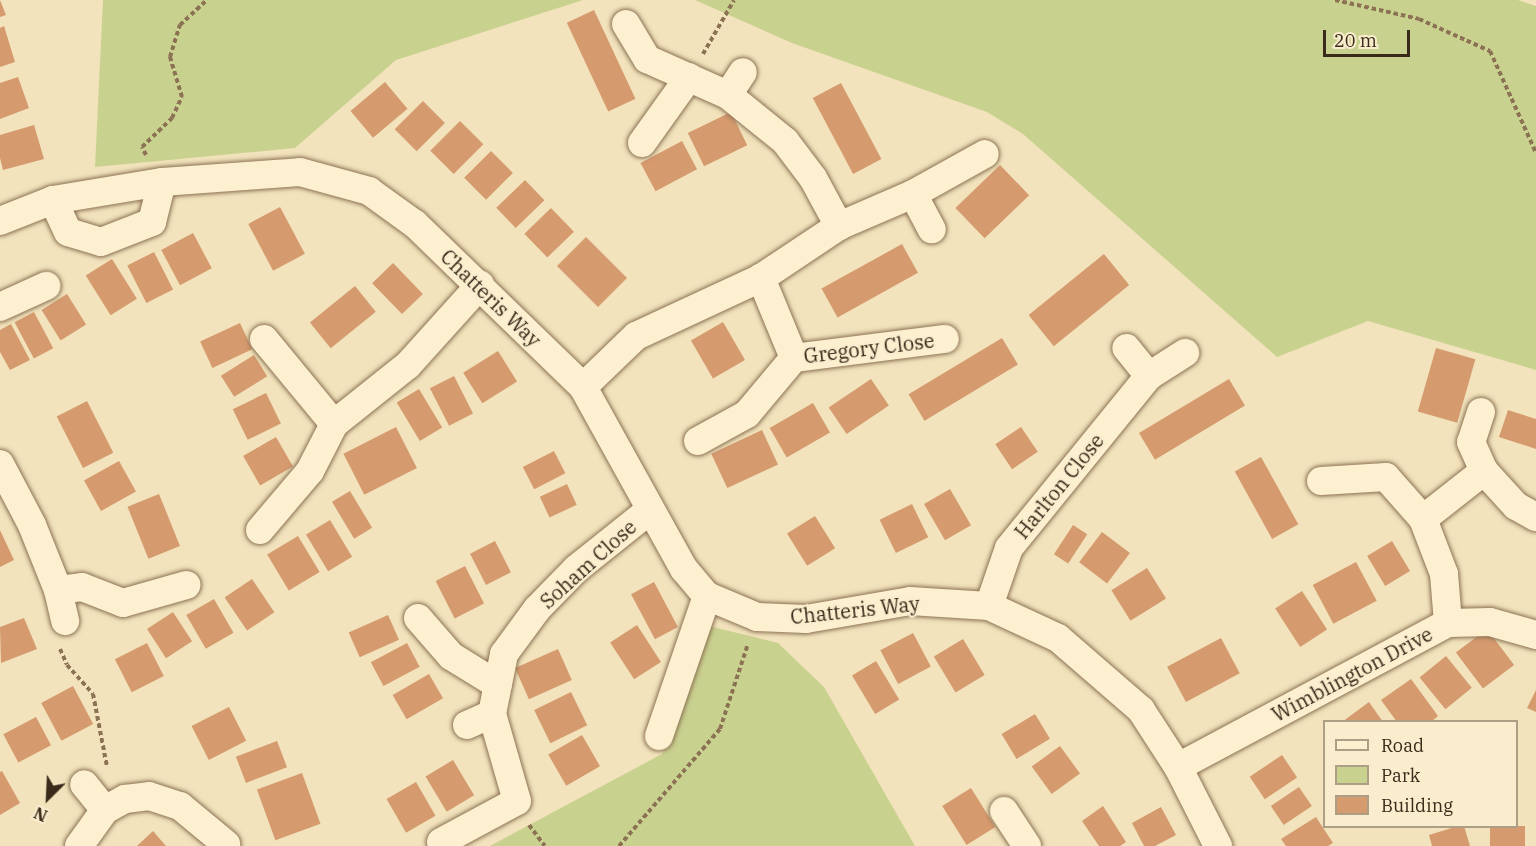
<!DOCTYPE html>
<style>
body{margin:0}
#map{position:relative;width:1536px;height:846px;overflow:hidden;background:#f2e3bc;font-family:"IBM Plex Serif",serif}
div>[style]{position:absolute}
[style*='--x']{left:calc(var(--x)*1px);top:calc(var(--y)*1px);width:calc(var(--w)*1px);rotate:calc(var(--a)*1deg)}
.green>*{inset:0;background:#c9d18f}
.building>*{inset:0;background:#d59a6e;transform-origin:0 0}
.path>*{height:4px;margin-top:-2px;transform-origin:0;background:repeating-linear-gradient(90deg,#8c7254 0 4.5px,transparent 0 7.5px)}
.roads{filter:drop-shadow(0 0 2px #8c7254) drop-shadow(0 0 2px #8c7254)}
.minor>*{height:28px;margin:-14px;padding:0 14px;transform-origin:14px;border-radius:14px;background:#fcf0d0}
span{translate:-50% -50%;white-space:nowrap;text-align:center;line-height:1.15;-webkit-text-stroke:4.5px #f9edcd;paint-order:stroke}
.street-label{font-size:20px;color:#392a1a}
.legend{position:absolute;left:1323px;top:720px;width:195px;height:108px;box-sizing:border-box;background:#f9edcd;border:2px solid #ac9f85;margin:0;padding:8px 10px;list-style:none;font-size:18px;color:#392a1a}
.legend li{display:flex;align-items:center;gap:12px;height:30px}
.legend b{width:30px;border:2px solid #ac9f85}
.north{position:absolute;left:18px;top:768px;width:60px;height:60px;-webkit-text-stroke:4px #f9edcd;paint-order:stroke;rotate:204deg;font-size:16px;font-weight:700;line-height:24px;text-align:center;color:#392a1a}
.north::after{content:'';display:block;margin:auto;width:21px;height:27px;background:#392a1a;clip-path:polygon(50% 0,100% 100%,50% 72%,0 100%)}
.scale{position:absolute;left:1323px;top:30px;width:87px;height:27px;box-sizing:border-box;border:3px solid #392a1a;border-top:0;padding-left:8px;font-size:18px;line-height:21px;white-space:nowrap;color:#392a1a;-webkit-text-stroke:4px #f9edcd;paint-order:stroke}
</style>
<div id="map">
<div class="green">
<div style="clip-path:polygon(103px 0,583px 0,396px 60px,295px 148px,95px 167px)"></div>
<div style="clip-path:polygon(695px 0,1518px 0,1536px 6px,1536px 370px,1368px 321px,1277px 357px,1023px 134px,987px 112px,792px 43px)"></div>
<div style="clip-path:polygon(709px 626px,778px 643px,824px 687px,915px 846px,490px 846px,662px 754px)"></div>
</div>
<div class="building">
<div style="clip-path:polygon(0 0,6px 15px,0 17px)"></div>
<div style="left:594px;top:10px;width:98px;height:30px;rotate:65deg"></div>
<div style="clip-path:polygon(4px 26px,15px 62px,0 67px,0 28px)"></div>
<div style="clip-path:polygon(18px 77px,29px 108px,0 119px,0 83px)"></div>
<div style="left:385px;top:82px;width:35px;height:45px;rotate:50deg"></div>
<div style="left:841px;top:83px;width:86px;height:32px;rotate:62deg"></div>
<div style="left:423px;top:101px;width:31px;height:40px;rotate:45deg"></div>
<div style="left:731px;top:112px;width:37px;height:48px;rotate:64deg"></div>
<div style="left:460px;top:121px;width:33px;height:42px;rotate:45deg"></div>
<div style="clip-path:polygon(34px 125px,44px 159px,3px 170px,0 158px,0 135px)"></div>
<div style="left:682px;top:141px;width:32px;height:47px;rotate:62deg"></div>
<div style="left:491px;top:151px;width:31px;height:38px;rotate:45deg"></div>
<div style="left:1000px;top:165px;width:42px;height:62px;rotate:46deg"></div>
<div style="left:525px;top:180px;width:28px;height:40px;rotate:46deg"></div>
<div style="left:280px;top:207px;width:53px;height:36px;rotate:62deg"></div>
<div style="left:551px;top:208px;width:33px;height:37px;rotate:46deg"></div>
<div style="left:193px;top:233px;width:40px;height:36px;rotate:62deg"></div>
<div style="left:586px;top:237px;width:58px;height:41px;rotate:45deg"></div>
<div style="left:902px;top:244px;width:33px;height:92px;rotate:61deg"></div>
<div style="left:154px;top:252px;width:42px;height:30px;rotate:63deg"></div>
<div style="left:1104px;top:254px;width:40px;height:97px;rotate:51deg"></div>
<div style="left:112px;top:259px;width:47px;height:31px;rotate:58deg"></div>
<div style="left:393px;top:263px;width:43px;height:29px;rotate:46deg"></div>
<div style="left:355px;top:286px;width:33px;height:58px;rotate:51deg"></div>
<div style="left:67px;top:294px;width:36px;height:30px;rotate:58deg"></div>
<div style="left:34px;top:312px;width:41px;height:22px;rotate:62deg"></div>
<div style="left:723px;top:322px;width:44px;height:37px;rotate:60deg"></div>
<div style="left:240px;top:323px;width:29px;height:44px;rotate:65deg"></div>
<div style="clip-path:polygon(11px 324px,30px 360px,10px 370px,0 352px,0 330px)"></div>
<div style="left:1002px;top:338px;width:31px;height:109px;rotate:59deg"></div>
<div style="left:1436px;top:348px;width:41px;height:66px;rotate:16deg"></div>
<div style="left:498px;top:351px;width:36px;height:41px;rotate:58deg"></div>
<div style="left:254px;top:355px;width:25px;height:39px;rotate:58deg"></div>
<div style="left:454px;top:376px;width:42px;height:27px;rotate:63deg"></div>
<div style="left:871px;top:379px;width:32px;height:51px;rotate:56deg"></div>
<div style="left:1229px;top:379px;width:31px;height:105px;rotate:59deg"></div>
<div style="left:419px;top:389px;width:45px;height:26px;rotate:59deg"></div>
<div style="left:266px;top:393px;width:34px;height:37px;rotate:64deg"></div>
<div style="left:87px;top:401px;width:58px;height:34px;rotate:63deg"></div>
<div style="left:813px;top:403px;width:34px;height:50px;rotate:60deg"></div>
<div style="clip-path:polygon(1508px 410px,1536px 419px,1536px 449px,1499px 437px)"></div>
<div style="left:396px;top:427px;width:46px;height:59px;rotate:63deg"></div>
<div style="left:1021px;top:427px;width:30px;height:31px;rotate:56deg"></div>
<div style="left:762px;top:430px;width:38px;height:56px;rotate:65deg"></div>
<div style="left:276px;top:437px;width:34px;height:38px;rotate:60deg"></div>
<div style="left:554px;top:451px;width:25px;height:35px;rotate:63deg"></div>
<div style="left:1261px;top:457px;width:77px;height:30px;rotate:61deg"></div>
<div style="left:119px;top:461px;width:35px;height:40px;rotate:61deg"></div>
<div style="left:567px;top:484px;width:23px;height:30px;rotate:65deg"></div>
<div style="left:950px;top:489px;width:42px;height:30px;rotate:60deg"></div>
<div style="left:350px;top:491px;width:43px;height:21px;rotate:59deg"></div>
<div style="left:159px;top:494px;width:56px;height:34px;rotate:68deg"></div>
<div style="left:912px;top:504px;width:37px;height:36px;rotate:64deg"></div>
<div style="left:815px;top:516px;width:38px;height:33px;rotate:58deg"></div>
<div style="left:330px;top:520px;width:43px;height:28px;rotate:59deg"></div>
<div style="left:1073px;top:525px;width:17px;height:35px;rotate:33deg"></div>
<div style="clip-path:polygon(0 530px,14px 560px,0 567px)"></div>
<div style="left:1102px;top:532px;width:35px;height:38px;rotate:37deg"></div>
<div style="left:298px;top:536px;width:42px;height:36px;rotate:59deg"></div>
<div style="left:495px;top:541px;width:35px;height:28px;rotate:63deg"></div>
<div style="left:1392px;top:541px;width:35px;height:29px;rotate:59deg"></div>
<div style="left:1356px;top:562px;width:44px;height:49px;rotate:62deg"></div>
<div style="left:465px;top:566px;width:42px;height:33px;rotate:63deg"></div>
<div style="left:1147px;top:568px;width:36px;height:42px;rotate:58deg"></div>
<div style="left:252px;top:579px;width:40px;height:33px;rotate:56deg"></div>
<div style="left:654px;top:582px;width:51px;height:26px;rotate:62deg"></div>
<div style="left:1302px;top:591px;width:46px;height:32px;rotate:57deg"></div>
<div style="left:214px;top:599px;width:39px;height:32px;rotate:60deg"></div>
<div style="left:173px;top:612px;width:35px;height:31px;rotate:57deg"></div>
<div style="left:388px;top:615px;width:27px;height:43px;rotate:66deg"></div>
<div style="clip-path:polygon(24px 618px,37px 649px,1px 663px,0 627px)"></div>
<div style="left:637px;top:625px;width:44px;height:32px;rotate:57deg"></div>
<div style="left:1487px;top:629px;width:45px;height:39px;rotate:53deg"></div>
<div style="left:913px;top:633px;width:38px;height:37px;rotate:62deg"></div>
<div style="left:1221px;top:638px;width:40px;height:61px;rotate:62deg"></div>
<div style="left:963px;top:639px;width:42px;height:34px;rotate:59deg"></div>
<div style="left:147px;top:643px;width:37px;height:36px;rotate:63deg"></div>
<div style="left:407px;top:643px;width:27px;height:41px;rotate:62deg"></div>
<div style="left:558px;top:649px;width:34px;height:47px;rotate:66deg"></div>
<div style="left:1446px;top:656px;width:41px;height:34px;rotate:51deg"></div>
<div style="left:876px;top:661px;width:45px;height:28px;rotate:59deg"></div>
<div style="left:429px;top:674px;width:28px;height:42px;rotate:60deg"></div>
<div style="clip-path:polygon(1411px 679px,1438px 716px,1431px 722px,1397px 722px,1381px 700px)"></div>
<div style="left:73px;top:686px;width:43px;height:36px;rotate:62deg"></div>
<div style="clip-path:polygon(1536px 690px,1536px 712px,1527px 708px)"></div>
<div style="left:571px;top:692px;width:37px;height:41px;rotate:64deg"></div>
<div style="clip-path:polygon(1369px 702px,1383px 722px,1342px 722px)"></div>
<div style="left:229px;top:707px;width:38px;height:42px;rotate:63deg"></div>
<div style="left:1035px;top:714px;width:29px;height:39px;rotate:59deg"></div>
<div style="left:36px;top:717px;width:32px;height:37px;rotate:62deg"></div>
<div style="left:582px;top:735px;width:36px;height:39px;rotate:60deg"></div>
<div style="left:277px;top:741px;width:28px;height:44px;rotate:69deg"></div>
<div style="left:1060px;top:746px;width:34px;height:35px;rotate:54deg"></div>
<div style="left:1282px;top:755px;width:27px;height:39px;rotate:56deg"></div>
<div style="left:453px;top:760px;width:41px;height:32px;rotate:59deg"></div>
<div style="clip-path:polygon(2px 771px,20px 803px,0 815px,0 772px)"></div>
<div style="left:302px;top:773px;width:54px;height:48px;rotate:70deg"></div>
<div style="left:416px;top:782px;width:39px;height:34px;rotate:60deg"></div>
<div style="left:1299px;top:787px;width:23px;height:34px;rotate:56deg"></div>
<div style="left:971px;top:788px;width:46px;height:34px;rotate:58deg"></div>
<div style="clip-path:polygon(1103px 806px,1126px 842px,1120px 846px,1099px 846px,1082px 821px)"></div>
<div style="clip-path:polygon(1161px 807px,1176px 835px,1155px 846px,1144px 846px,1132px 823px)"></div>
<div style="clip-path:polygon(1316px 817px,1333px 843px,1328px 846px,1286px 846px,1281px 839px)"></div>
<div style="clip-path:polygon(1458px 826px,1464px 826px,1470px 846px,1432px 846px,1429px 835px)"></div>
<div style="left:1490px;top:826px;width:35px;height:20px"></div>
<div style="clip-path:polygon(153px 831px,166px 846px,137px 846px)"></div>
</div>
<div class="path">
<div style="--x:1335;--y:0;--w:86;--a:12.7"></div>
<div style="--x:1419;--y:19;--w:78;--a:24.3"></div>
<div style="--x:1490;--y:51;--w:112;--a:65.7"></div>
<div style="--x:703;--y:54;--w:62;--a:-60.1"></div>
<div style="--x:146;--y:155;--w:9;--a:-117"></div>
<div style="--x:142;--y:147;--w:42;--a:-44"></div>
<div style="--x:172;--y:118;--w:23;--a:-65"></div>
<div style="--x:182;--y:97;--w:42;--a:-106.7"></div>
<div style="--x:170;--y:57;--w:34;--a:-73"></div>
<div style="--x:180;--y:25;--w:37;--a:-43"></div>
<div style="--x:60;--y:649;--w:17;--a:66"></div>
<div style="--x:67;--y:665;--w:39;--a:48"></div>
<div style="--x:93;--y:694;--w:74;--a:79.1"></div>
<div style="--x:529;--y:825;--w:26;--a:53"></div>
<div style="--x:619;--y:846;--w:155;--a:-49.2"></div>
<div style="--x:720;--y:729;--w:89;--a:-71.8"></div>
</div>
<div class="roads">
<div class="minor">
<div style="--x:626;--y:24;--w:41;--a:59"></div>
<div style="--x:647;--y:59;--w:89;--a:24"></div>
<div style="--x:728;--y:95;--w:73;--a:38.9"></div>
<div style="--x:785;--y:141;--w:46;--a:52.9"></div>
<div style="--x:813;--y:178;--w:55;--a:61.6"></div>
<div style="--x:728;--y:95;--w:27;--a:-57"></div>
<div style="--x:642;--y:143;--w:81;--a:-54.5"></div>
<div style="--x:913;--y:194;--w:82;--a:-29.1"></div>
<div style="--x:53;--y:200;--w:35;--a:65"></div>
<div style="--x:68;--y:232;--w:34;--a:17"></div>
<div style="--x:101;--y:242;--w:55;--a:-21.4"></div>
<div style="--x:152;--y:222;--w:41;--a:-76"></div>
<div style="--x:0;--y:221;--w:57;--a:-21.6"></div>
<div style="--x:53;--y:200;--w:110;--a:-9.4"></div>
<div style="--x:162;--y:182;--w:138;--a:-4.1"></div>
<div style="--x:300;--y:172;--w:72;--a:15.4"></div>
<div style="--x:369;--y:191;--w:57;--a:35.7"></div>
<div style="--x:415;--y:224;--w:234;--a:44.1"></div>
<div style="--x:583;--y:387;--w:208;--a:61"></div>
<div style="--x:684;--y:569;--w:35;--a:50"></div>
<div style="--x:707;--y:596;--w:54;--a:22.8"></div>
<div style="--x:757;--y:617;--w:49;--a:2.3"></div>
<div style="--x:806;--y:619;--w:106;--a:-9.8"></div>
<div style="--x:910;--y:601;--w:79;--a:3.6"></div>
<div style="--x:989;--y:606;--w:76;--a:24.9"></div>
<div style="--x:1058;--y:638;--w:110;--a:40.9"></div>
<div style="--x:1141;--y:710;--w:68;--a:57"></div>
<div style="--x:1178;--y:767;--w:89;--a:63.1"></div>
<div style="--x:0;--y:307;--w:51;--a:-24.5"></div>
<div style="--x:264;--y:339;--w:110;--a:50.5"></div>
<div style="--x:794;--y:358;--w:152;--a:-7.2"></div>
<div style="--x:1149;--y:376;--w:43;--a:-32.6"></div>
<div style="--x:583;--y:387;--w:74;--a:-43.9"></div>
<div style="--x:636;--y:336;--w:138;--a:-24.9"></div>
<div style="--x:761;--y:278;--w:94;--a:-33.7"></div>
<div style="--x:839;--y:226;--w:81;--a:-23.4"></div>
<div style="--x:913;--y:194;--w:40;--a:62"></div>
<div style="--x:1481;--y:412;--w:32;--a:108"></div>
<div style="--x:1471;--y:442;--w:32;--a:66"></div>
<div style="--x:1484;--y:471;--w:47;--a:47.6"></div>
<div style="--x:1516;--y:506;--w:23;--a:29"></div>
<div style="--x:698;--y:441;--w:56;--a:-28.9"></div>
<div style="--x:747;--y:414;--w:73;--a:-50"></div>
<div style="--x:794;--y:358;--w:87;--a:-112.4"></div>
<div style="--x:0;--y:464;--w:69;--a:62.3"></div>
<div style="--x:32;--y:525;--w:70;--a:68.2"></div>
<div style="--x:58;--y:590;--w:32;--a:77"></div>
<div style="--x:1321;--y:481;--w:65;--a:-3.5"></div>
<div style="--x:1386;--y:477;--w:56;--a:48.6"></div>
<div style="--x:1423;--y:519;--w:59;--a:69.1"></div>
<div style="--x:1444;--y:574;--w:49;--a:85.3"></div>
<div style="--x:1423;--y:519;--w:78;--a:-38.2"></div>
<div style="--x:260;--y:530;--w:77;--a:-49.7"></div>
<div style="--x:310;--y:471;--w:53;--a:-62.9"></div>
<div style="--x:334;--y:424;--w:95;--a:-38.6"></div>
<div style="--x:408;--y:365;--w:108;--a:-48"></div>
<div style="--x:58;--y:590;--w:24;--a:-7"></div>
<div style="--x:82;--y:587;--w:44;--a:21.3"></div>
<div style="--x:123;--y:603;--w:66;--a:-15.9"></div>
<div style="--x:989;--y:606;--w:61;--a:-71"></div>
<div style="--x:1009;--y:548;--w:222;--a:-50.9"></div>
<div style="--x:1149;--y:376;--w:36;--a:-129"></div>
<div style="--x:418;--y:618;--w:50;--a:49"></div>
<div style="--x:451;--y:656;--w:55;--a:31.7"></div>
<div style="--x:467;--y:725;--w:27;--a:-24"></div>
<div style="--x:659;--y:736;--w:148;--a:-71.1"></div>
<div style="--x:1178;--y:767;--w:306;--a:-28.1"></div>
<div style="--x:1448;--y:623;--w:42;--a:-1.4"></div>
<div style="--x:1490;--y:622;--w:48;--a:15.8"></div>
<div style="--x:105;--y:810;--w:23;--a:-29"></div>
<div style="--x:125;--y:799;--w:24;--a:-7"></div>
<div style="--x:149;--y:796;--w:33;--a:18"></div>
<div style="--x:180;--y:806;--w:60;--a:39.6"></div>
<div style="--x:1004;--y:811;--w:42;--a:56.7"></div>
<div style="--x:441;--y:842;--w:86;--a:-28.3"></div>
<div style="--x:517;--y:801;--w:91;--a:-106"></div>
<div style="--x:492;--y:714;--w:61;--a:-78.7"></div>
<div style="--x:504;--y:654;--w:56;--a:-53.7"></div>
<div style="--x:537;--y:609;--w:56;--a:-45.7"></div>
<div style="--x:576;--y:569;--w:95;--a:-38.6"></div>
<div style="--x:79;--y:846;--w:44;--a:-54.2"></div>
<div style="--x:105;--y:810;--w:33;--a:-129"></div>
</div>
</div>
<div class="street-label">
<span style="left:491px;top:298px;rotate:44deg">Chatteris Way</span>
<span style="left:869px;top:348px;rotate:-7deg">Gregory Close</span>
<span style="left:1059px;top:486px;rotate:-51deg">Harlton Close</span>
<span style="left:588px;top:564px;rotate:-42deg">Soham Close</span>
<span style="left:855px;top:610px;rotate:-6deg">Chatteris Way</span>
<span style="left:1352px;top:674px;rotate:-28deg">Wimblington Drive</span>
</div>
<ul class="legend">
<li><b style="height:8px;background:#fcf0d0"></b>Road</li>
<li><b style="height:16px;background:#c9d18f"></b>Park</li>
<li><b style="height:16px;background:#d59a6e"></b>Building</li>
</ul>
<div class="north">N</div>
<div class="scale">20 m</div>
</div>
